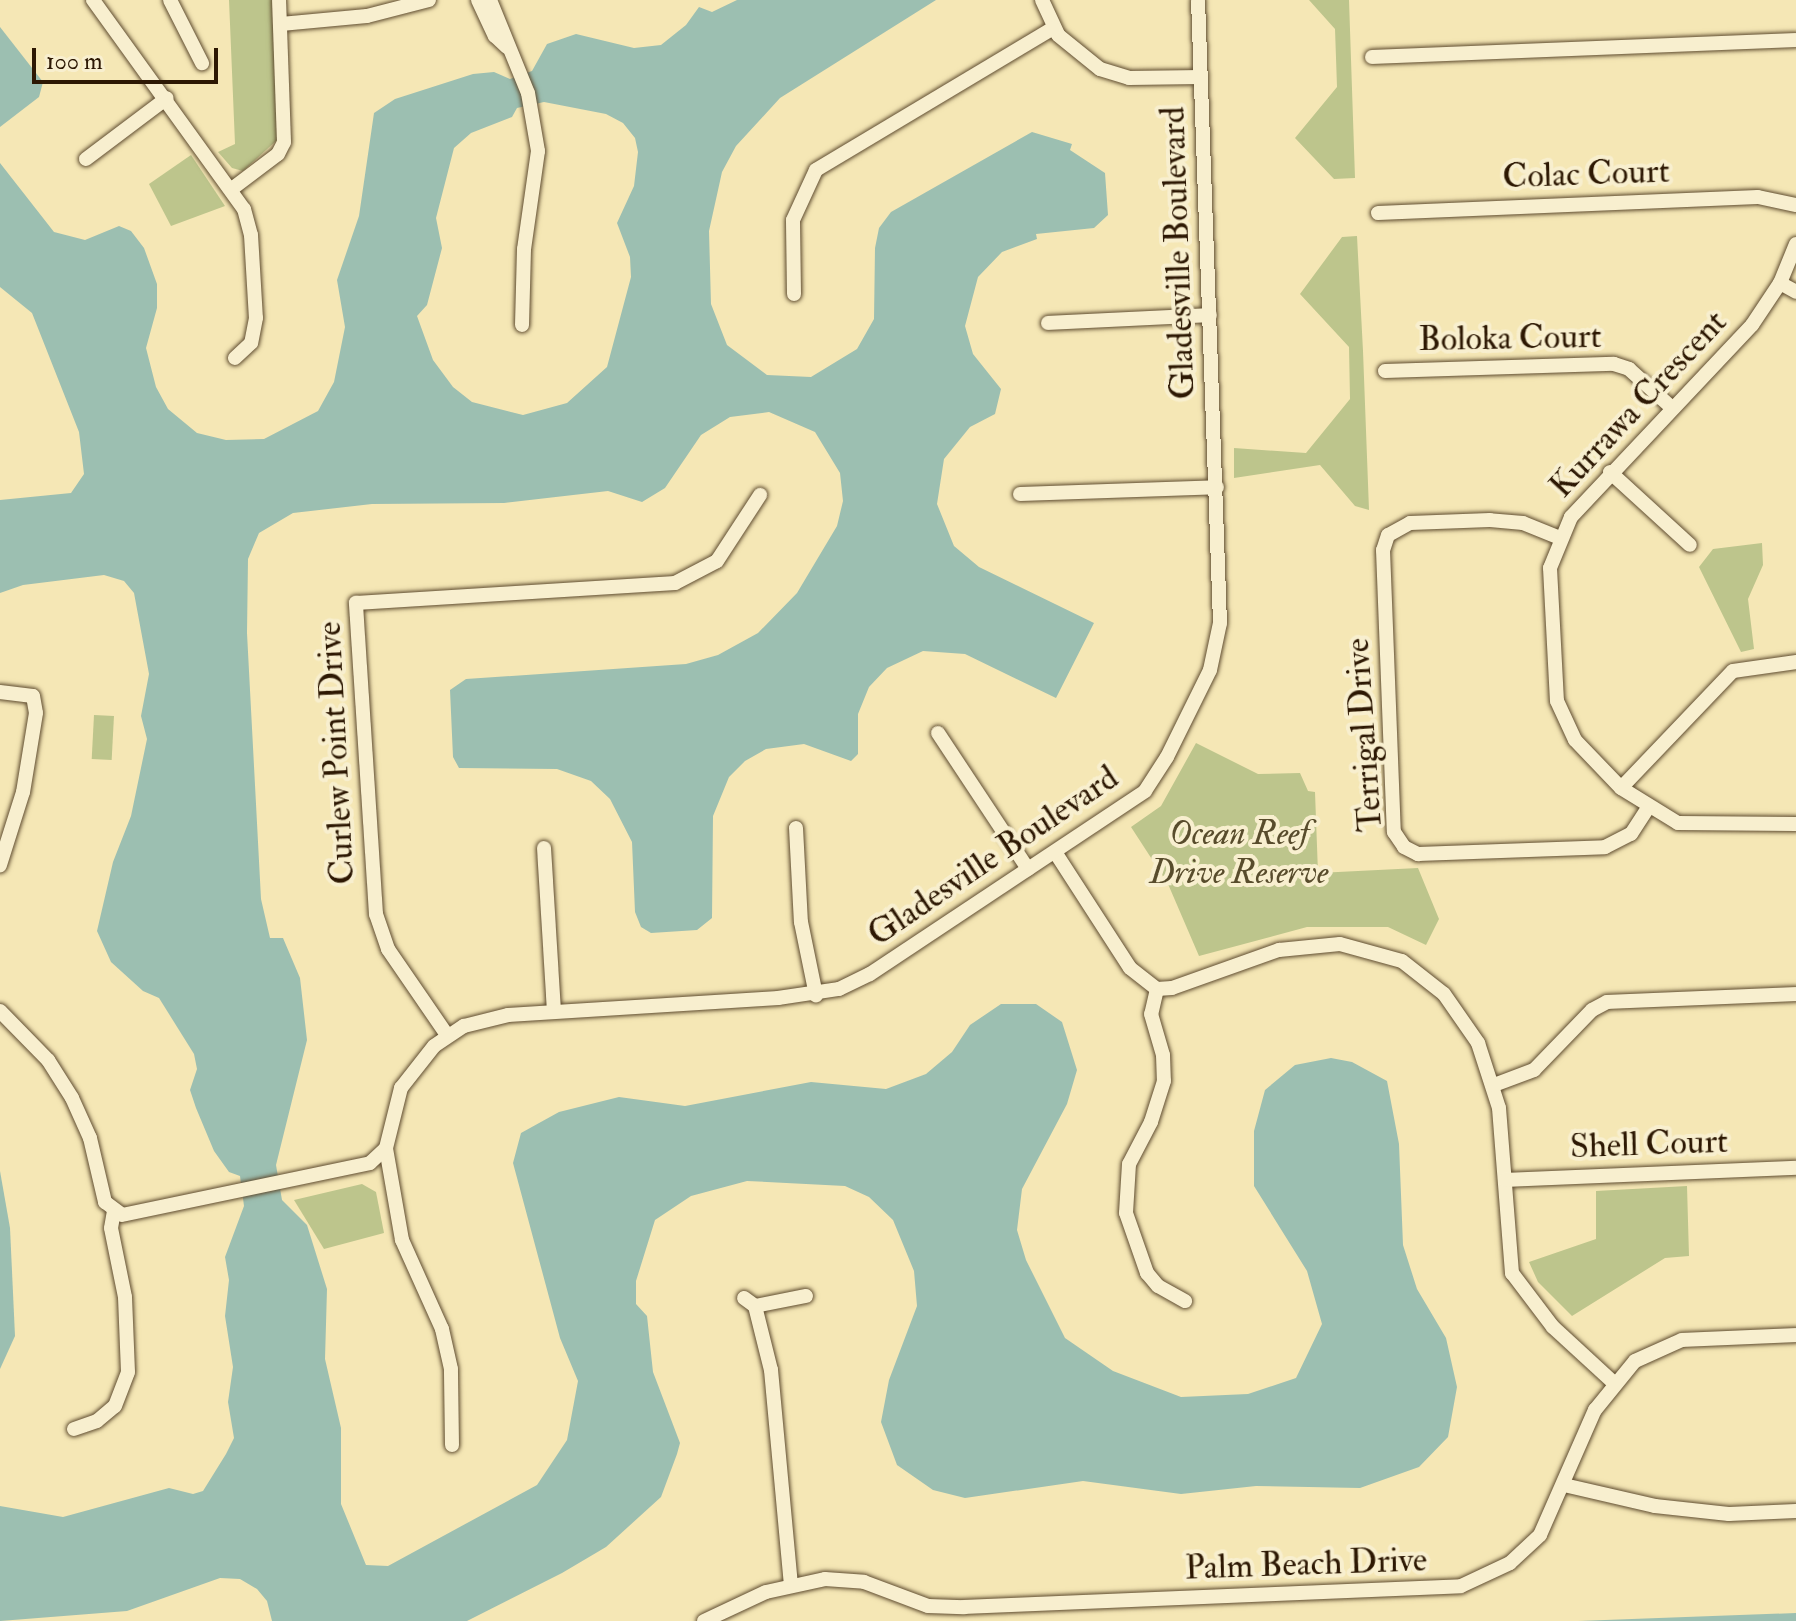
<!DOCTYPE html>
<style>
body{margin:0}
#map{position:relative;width:1796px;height:1621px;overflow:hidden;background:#f5e7b5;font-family:"IM FELL Double Pica",serif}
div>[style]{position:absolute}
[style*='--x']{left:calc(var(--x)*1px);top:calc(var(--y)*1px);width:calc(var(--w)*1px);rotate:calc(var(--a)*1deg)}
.green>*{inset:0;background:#bdc58c;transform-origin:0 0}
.water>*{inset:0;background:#9cbfb1}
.roads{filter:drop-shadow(0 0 2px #5f4c30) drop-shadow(0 0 2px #5f4c30)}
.minor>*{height:14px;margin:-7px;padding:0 7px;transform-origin:7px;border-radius:7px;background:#f8efcf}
span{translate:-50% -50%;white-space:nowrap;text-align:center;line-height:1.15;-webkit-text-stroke:8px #f8efcf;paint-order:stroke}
.street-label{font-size:34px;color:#2d1803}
.park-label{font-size:34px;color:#584c2c;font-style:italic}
.scale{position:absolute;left:32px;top:48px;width:186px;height:36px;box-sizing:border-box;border:4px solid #2d1803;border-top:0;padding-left:10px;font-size:24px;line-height:28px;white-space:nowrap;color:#2d1803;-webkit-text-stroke:6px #f8efcf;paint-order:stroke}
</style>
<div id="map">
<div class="green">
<div style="clip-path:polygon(229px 0,272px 0,277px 140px,243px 171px,232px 168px,218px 152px,235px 144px)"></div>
<div style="clip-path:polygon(1309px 0,1349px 0,1355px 178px,1334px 179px,1295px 138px,1337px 87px,1335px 29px)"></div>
<div style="clip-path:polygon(191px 155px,225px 206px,171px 226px,149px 184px)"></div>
<div style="clip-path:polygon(1357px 236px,1363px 351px,1369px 510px,1355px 506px,1320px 465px,1234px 478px,1234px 448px,1306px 453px,1350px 399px,1349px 347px,1300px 294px,1342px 237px)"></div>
<div style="clip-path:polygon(1762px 543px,1763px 565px,1748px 599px,1754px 649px,1741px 652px,1699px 567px,1713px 549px)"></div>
<div style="left:94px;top:715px;width:20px;height:44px;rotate:3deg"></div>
<div style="clip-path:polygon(1196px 743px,1258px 774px,1300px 773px,1308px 791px,1315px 792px,1318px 873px,1418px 868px,1439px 919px,1426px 945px,1388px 927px,1307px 927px,1199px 956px,1168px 884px,1131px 827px,1161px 806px)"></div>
<div style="clip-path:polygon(362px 1184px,376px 1192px,384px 1233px,324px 1249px,294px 1200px)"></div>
<div style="clip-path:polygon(1687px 1186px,1689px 1256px,1665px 1258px,1572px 1316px,1538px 1282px,1529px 1262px,1596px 1239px,1596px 1191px)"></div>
</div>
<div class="water">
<div style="clip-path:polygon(evenodd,737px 0,936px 0,780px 98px,736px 146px,722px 172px,709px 231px,711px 304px,727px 345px,767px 375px,811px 377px,857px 349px,874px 319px,875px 248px,879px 228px,891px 212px,1032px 132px,1072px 144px,1070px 150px,1105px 173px,1108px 215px,1094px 228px,1036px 234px,1037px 239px,1002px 252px,978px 277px,965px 326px,973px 354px,1001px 389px,995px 414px,970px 427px,944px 459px,937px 504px,954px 546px,979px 567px,1094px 623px,1056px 698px,965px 654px,923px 651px,887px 668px,869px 687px,858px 714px,858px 754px,851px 761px,804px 744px,766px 749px,745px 761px,729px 777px,713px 816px,712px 918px,697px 930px,651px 933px,641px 927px,635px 912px,632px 842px,610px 799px,591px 781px,557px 769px,459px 768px,453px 757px,450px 690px,466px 679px,686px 664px,718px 655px,758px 633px,797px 593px,837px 526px,843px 501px,840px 473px,815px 432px,769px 412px,730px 417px,701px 435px,665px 488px,642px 502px,608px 491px,504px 503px,372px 504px,293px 513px,259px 533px,248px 559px,247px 633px,261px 899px,270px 938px,283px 938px,300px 978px,307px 1040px,276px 1165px,282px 1200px,307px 1225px,327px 1289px,325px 1359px,341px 1428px,341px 1504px,366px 1565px,388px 1566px,537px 1485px,567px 1440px,578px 1381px,560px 1338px,513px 1163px,521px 1133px,559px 1112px,619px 1097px,685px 1106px,811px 1082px,886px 1089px,926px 1074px,952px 1052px,970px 1025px,1001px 1004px,1036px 1004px,1062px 1022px,1077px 1070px,1067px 1104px,1022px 1189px,1017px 1230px,1026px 1260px,1065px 1338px,1113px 1371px,1181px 1397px,1248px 1394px,1296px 1378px,1322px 1324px,1307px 1271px,1254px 1186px,1254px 1131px,1265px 1090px,1295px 1065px,1331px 1058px,1352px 1062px,1387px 1081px,1399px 1144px,1403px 1245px,1417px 1289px,1446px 1338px,1457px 1387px,1448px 1437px,1419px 1467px,1360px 1488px,1256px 1486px,1181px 1494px,1083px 1481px,965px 1498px,933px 1490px,897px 1465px,881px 1422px,889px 1380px,917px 1306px,914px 1271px,893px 1220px,869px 1197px,845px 1186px,747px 1181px,691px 1196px,655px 1220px,636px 1281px,636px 1304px,647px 1316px,653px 1372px,680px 1443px,677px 1454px,661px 1497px,606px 1547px,562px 1573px,467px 1621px,272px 1621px,267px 1601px,257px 1589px,240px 1579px,220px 1578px,127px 1611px,0 1621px,0 1506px,63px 1517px,169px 1488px,193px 1494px,203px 1491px,226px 1454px,234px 1438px,228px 1402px,233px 1367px,225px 1316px,229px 1280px,225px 1257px,244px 1206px,240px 1176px,229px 1172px,214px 1151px,196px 1108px,190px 1090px,197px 1069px,194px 1054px,159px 998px,143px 991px,111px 962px,97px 931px,113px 862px,131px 816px,147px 739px,141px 716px,149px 674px,134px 593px,124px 581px,104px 575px,23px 585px,0 593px,0 500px,71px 493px,84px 474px,79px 432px,32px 313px,0 287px,0 163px,54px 232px,85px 240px,119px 226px,131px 231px,144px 248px,157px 284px,157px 308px,146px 348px,156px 387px,168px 409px,197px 433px,226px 440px,264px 439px,318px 411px,334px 382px,345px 327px,337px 280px,359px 216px,374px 113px,395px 99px,473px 74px,494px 72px,510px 79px,532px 71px,547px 44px,576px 34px,634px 48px,661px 45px,686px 25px,699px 7px,712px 12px,737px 0,544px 102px,606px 114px,623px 123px,635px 138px,638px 152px,634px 186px,617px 223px,630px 257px,631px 277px,607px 367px,567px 403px,523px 415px,472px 402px,453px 387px,433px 360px,417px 316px,427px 305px,442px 248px,436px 218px,454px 148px,471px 133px,512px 117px,517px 108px,544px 102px)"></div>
<div style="clip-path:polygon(0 27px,43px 82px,39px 97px,0 127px)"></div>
<div style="clip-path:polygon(0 1171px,10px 1228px,15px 1336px,0 1369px)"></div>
<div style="clip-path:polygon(1796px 1613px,1796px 1621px,1578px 1621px)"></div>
</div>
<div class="roads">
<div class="minor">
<div style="--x:93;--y:0;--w:258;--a:54.2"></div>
<div style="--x:244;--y:209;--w:27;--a:75"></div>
<div style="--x:251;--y:235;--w:83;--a:86.6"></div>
<div style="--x:256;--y:318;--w:25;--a:101"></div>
<div style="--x:251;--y:343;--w:22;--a:137"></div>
<div style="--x:170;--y:0;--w:71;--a:63.1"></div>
<div style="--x:478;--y:0;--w:40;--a:65"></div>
<div style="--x:495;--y:36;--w:16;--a:43"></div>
<div style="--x:490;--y:0;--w:100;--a:67.8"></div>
<div style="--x:528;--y:93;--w:59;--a:80.2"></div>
<div style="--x:538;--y:151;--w:99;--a:98.1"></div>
<div style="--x:524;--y:249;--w:76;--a:91.5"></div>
<div style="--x:1042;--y:0;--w:38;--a:65"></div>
<div style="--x:1058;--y:35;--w:54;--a:39"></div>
<div style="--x:1100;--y:69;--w:30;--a:17"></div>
<div style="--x:1129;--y:78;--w:72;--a:-0.8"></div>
<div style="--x:281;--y:24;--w:86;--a:-5.3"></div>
<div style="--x:367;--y:16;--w:64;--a:-14.5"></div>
<div style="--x:1372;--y:57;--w:424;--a:-2.3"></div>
<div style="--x:86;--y:159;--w:101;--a:-37"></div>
<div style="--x:233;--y:188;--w:56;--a:-37.1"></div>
<div style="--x:278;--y:154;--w:13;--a:-63"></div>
<div style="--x:284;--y:142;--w:142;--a:-92"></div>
<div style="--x:1378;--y:213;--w:380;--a:-2.4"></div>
<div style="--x:1758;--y:197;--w:39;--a:12"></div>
<div style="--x:1796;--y:244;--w:42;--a:112.3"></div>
<div style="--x:1780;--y:283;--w:50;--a:123.7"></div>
<div style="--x:1752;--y:325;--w:264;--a:133.3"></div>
<div style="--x:1571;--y:517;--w:55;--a:112.4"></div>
<div style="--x:1550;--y:568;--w:133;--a:87"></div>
<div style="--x:1557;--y:701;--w:43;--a:65.2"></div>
<div style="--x:1575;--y:740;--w:66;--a:46.2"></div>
<div style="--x:1621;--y:788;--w:67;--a:31.6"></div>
<div style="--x:1678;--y:823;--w:118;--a:0.5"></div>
<div style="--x:1780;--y:283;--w:18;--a:29"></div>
<div style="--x:794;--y:294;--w:74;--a:-90.8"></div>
<div style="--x:793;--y:220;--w:55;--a:-65.3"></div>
<div style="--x:816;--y:170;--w:276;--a:-30.9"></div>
<div style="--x:1048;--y:323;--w:162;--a:-2.8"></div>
<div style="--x:1385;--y:371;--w:229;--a:-1.8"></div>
<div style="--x:1614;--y:364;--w:16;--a:18"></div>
<div style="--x:1629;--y:369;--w:55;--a:42.1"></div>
<div style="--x:1610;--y:472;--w:108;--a:42.4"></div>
<div style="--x:1020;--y:494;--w:197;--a:-2"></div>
<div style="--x:1560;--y:538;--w:40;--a:-158"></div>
<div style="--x:1523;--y:523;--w:33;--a:-175"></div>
<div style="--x:1490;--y:520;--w:80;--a:177.9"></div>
<div style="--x:1410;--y:523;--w:25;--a:151"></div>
<div style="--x:1388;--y:535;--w:16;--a:108"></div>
<div style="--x:1383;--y:550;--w:282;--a:87.8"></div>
<div style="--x:1394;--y:832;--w:18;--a:56"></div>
<div style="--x:1404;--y:847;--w:16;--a:27"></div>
<div style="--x:1418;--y:854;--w:187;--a:-2.1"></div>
<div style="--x:1605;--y:847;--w:29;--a:-27"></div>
<div style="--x:1631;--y:834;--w:31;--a:-57"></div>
<div style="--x:0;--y:692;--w:33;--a:7"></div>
<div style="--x:33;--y:696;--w:17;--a:80"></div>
<div style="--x:36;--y:713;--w:80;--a:99.3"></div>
<div style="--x:23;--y:792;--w:77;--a:107.5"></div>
<div style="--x:938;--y:733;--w:163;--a:56.5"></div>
<div style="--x:1621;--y:788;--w:162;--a:-46.3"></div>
<div style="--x:1733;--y:671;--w:64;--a:-8.1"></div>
<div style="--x:796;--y:828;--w:94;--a:87"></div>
<div style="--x:801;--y:922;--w:75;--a:78.4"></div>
<div style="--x:544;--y:848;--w:163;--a:86.5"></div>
<div style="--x:1055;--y:852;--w:138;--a:57.1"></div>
<div style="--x:1130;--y:968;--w:34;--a:38"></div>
<div style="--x:1157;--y:989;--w:15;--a:-4"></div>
<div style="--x:1172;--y:988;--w:114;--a:-19.6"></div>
<div style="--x:1279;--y:950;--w:61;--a:-5.6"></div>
<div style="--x:1340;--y:944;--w:64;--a:15.3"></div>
<div style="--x:1402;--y:961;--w:53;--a:38.2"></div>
<div style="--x:1444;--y:994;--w:60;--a:55.2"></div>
<div style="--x:1478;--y:1043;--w:68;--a:72.1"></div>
<div style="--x:1499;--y:1108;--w:166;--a:85.5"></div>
<div style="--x:1512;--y:1273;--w:68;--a:52.8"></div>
<div style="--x:1553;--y:1327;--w:83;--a:42.6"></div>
<div style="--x:1157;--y:989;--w:26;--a:103"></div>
<div style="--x:1151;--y:1014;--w:43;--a:73.7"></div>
<div style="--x:1163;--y:1055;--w:26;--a:88"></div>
<div style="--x:1164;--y:1081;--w:43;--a:107.6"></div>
<div style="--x:1151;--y:1122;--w:47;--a:117.6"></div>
<div style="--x:1129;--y:1164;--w:49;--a:93.5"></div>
<div style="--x:1126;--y:1213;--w:64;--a:70.7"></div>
<div style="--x:1147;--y:1273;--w:17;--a:50"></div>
<div style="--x:1158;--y:1286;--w:31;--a:29"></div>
<div style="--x:0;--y:1011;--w:69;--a:45.6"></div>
<div style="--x:48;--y:1060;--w:45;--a:57.7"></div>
<div style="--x:72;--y:1098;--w:44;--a:65.8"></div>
<div style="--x:90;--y:1138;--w:66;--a:76.8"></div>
<div style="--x:105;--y:1202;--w:21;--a:37"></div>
<div style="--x:122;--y:1215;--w:253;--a:-11.8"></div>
<div style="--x:370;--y:1163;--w:22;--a:-43"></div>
<div style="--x:447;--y:1035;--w:104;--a:-124.5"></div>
<div style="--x:388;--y:949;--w:37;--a:-109"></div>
<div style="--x:376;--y:914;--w:312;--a:-93.7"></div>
<div style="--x:356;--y:603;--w:320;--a:-3.6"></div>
<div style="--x:675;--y:583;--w:47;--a:-27.6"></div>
<div style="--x:717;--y:561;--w:79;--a:-56.9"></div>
<div style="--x:1494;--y:1085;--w:43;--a:-20.6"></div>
<div style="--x:1534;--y:1070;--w:83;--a:-46"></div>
<div style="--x:1592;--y:1010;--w:17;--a:-28"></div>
<div style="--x:1607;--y:1002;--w:189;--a:-2.4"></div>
<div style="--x:1505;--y:1180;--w:291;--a:-2.4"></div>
<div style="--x:744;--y:1298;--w:14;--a:36"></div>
<div style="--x:755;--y:1306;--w:66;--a:76"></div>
<div style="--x:771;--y:1370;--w:216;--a:84.7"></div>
<div style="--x:755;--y:1306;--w:52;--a:-11.1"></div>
<div style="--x:74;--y:1429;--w:24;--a:-19"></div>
<div style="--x:97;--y:1421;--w:23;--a:-40"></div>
<div style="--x:115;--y:1406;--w:36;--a:-69"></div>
<div style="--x:128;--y:1372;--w:75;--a:-92.3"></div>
<div style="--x:125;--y:1297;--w:70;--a:-101.5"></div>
<div style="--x:111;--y:1228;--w:17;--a:-80"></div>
<div style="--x:452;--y:1445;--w:76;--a:-90.8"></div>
<div style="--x:451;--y:1369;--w:41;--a:-102.7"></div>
<div style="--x:442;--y:1329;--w:98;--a:-114.2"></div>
<div style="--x:402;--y:1240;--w:93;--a:-99.9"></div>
<div style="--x:386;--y:1148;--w:62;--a:-76"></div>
<div style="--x:401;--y:1088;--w:53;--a:-51.8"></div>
<div style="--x:434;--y:1046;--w:36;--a:-34"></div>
<div style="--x:464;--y:1026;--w:45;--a:-14"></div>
<div style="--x:508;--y:1015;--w:271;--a:-3.6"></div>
<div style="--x:778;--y:998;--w:62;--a:-8.4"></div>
<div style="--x:839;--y:989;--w:34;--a:-26"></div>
<div style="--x:870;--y:974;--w:330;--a:-33.6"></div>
<div style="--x:1145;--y:791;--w:40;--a:-57.1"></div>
<div style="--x:1167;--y:757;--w:97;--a:-63.7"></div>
<div style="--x:1210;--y:670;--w:48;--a:-78"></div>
<div style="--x:1220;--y:623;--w:623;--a:-92.02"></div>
<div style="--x:1564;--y:1485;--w:93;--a:13"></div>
<div style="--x:1655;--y:1506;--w:74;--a:6.2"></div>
<div style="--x:1729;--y:1514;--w:67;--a:-2.6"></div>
<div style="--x:704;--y:1621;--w:68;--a:-25.1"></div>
<div style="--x:766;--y:1592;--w:60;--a:-12.4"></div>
<div style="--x:825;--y:1579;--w:39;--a:4"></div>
<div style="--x:864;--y:1582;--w:68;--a:20.6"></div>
<div style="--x:928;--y:1606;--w:36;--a:2"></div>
<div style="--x:964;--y:1607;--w:497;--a:-2.4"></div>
<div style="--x:1461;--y:1586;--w:54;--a:-25.1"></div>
<div style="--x:1510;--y:1563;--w:41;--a:-43"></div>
<div style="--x:1540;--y:1535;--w:137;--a:-66.3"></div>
<div style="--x:1595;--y:1410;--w:63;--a:-50.8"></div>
<div style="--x:1635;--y:1361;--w:51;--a:-24.1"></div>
<div style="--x:1682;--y:1340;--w:114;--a:-2.5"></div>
</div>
</div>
<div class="street-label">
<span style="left:1586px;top:174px;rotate:-2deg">Colac Court</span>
<span style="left:1178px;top:253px;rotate:-92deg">Gladesville Boulevard</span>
<span style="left:1510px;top:338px;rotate:-1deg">Boloka Court</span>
<span style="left:1638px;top:404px;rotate:-47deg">Kurrawa Crescent</span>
<span style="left:1364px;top:735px;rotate:-94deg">Terrigal Drive</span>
<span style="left:336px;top:753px;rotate:-93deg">Curlew Point Drive</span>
<span style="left:993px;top:856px;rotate:-34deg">Gladesville Boulevard</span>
<span style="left:1649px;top:1144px;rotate:-2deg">Shell Court</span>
<span style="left:1306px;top:1564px;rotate:-2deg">Palm Beach Drive</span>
</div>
<div class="park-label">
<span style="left:1239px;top:853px">Ocean Reef<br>Drive Reserve</span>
</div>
<div class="scale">100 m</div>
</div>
